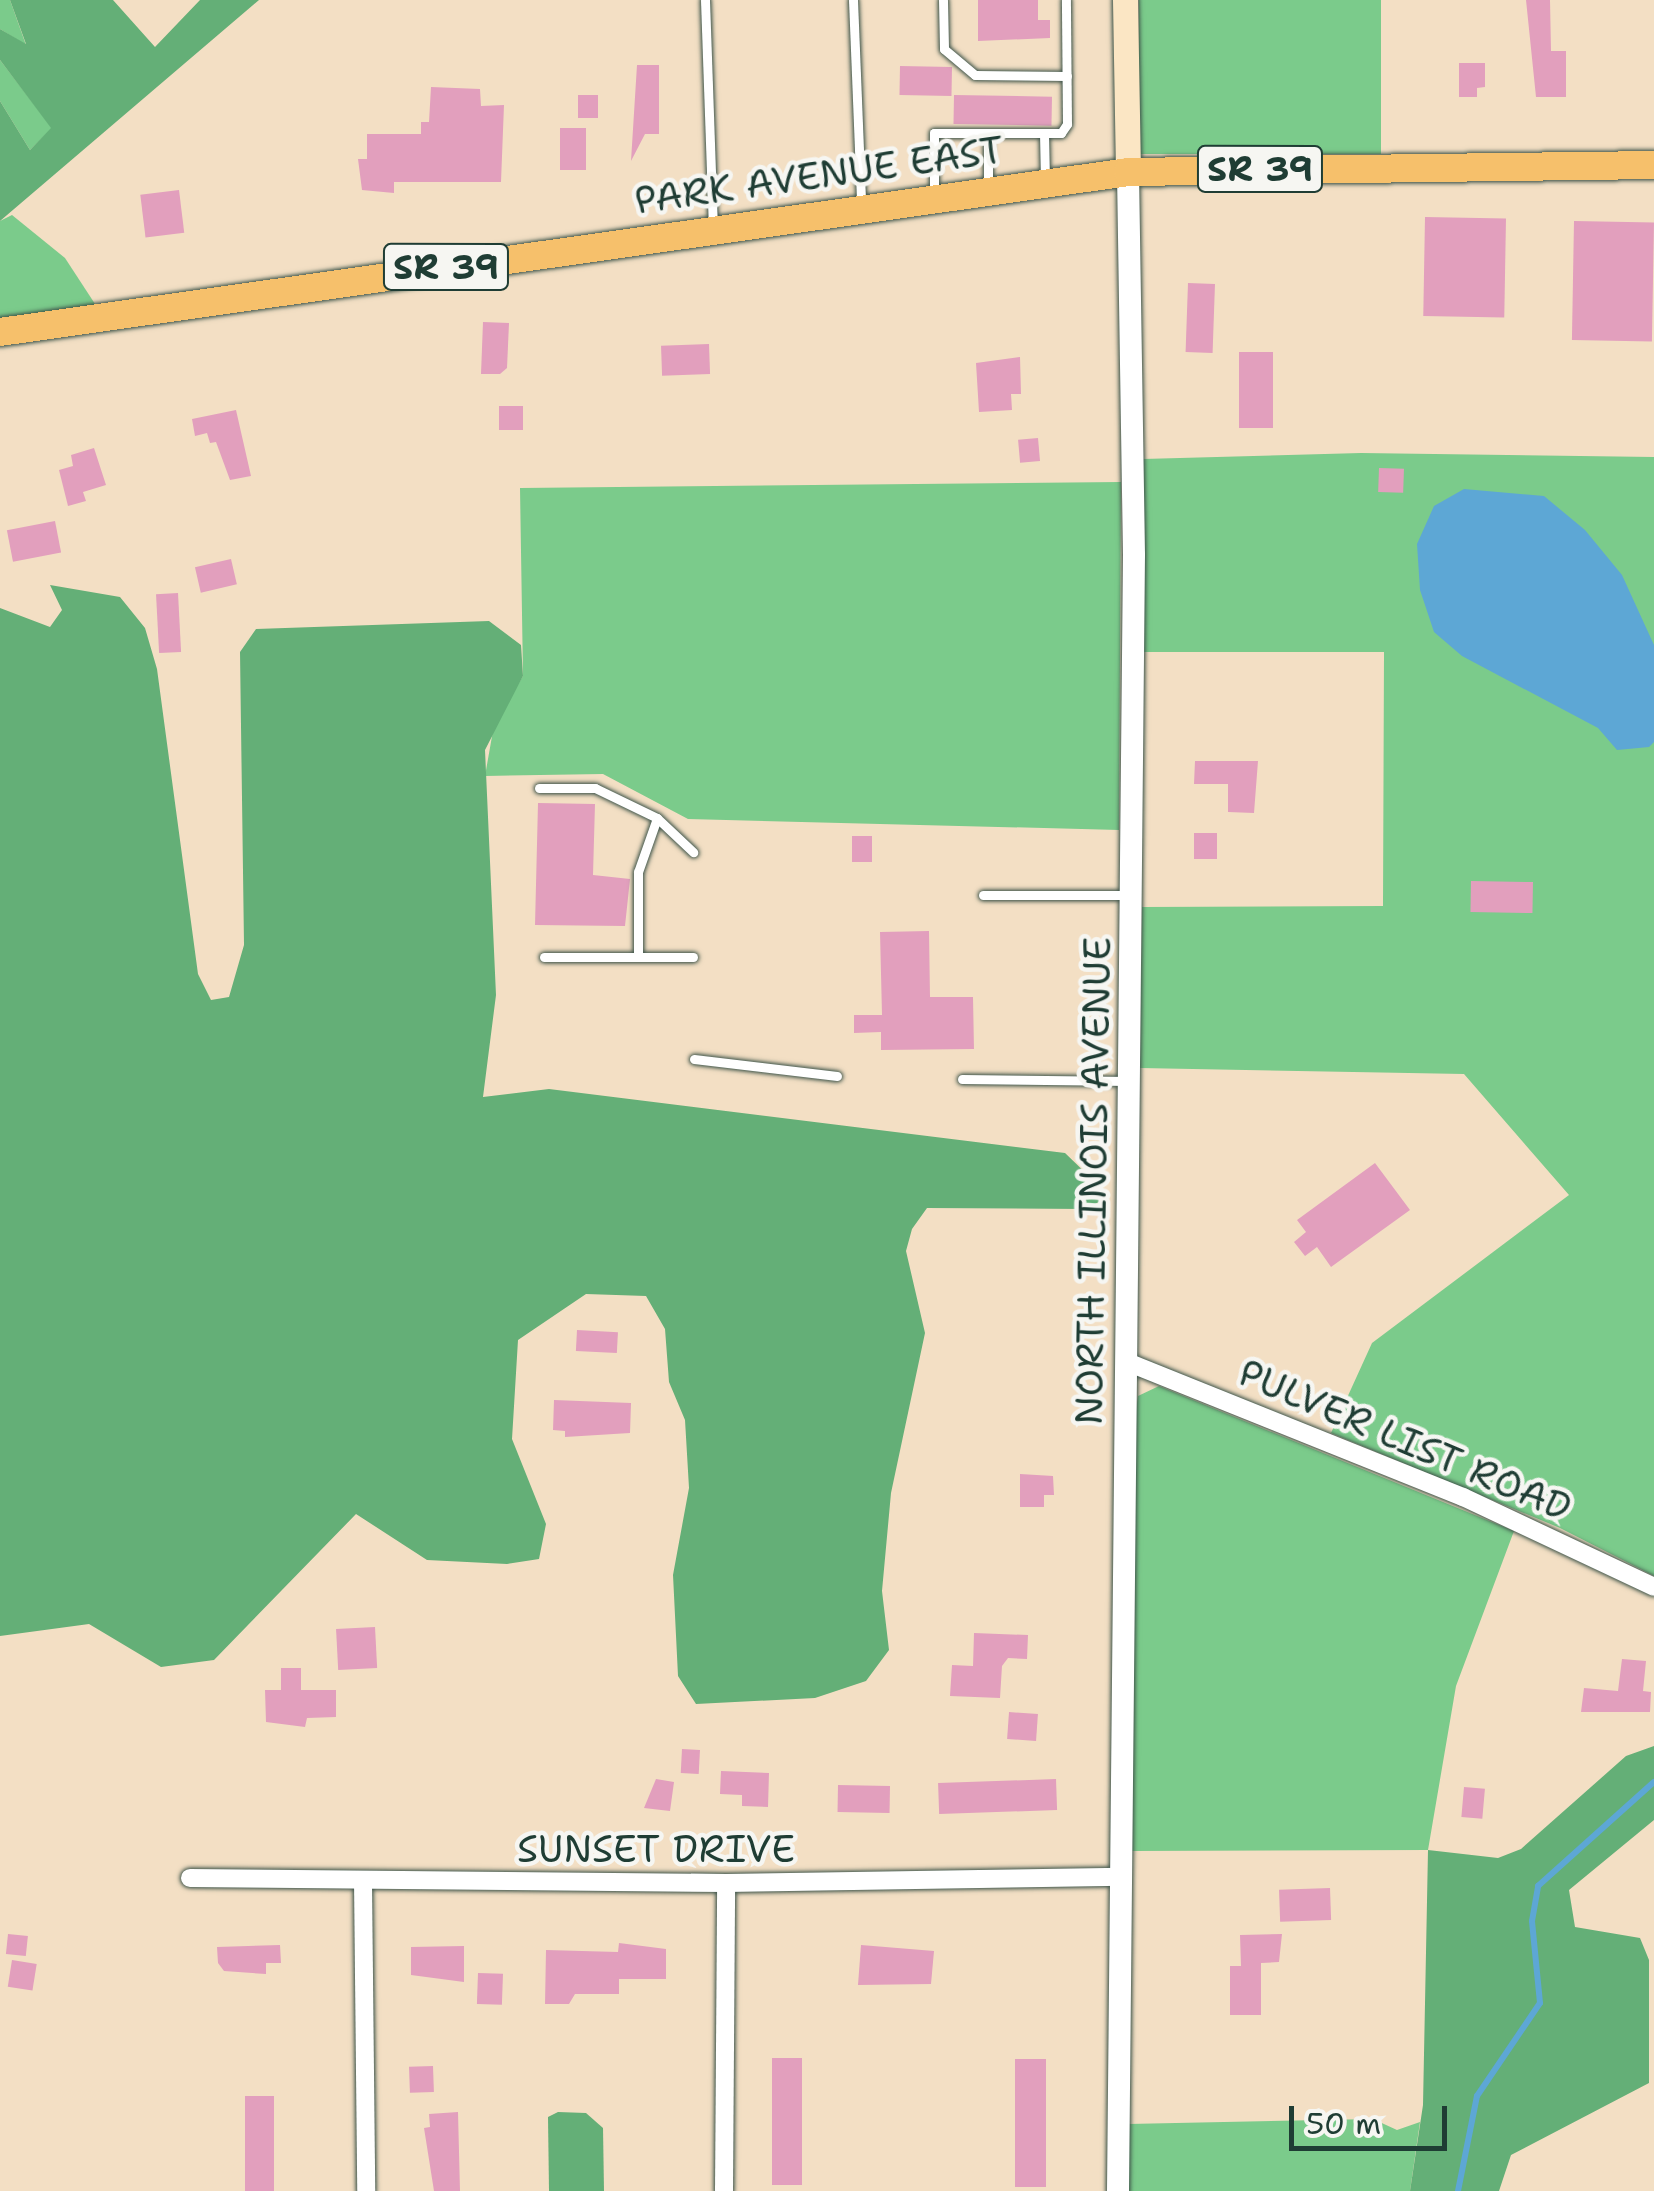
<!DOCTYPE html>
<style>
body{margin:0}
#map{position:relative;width:1654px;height:2191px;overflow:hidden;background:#f3dfc4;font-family:"Shantell Sans",sans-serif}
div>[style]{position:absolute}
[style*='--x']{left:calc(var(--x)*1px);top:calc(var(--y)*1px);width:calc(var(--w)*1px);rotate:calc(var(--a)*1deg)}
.green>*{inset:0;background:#7bcb8b;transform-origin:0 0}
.forest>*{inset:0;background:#64af77}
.water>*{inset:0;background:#5da7d5}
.stream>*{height:6px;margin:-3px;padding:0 3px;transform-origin:3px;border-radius:3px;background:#5da7d5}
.building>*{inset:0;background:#e29fbd;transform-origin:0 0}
.roads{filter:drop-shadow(0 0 2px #3f554a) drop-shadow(0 0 2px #3f554a)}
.service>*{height:9px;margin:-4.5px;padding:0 4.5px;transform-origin:4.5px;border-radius:4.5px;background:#fff}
.minor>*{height:18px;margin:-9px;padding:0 9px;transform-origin:9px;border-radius:9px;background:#fff}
.tertiary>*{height:22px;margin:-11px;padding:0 11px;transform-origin:11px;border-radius:11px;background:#fff}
.secondary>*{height:25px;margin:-12.5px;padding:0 12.5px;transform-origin:12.5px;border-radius:12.5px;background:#fbe6c4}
.primary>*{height:28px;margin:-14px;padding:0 14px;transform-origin:14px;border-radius:14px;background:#f6c06b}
span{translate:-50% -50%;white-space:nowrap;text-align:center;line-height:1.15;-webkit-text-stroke:9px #f6f6f2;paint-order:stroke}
.shield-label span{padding:2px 8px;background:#f6f6f2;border:2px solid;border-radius:8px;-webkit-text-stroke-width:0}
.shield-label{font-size:35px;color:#1f3d34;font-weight:700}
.street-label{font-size:38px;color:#1f3d34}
.scale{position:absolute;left:1289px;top:2106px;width:158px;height:45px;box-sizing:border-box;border:5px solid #1f3d34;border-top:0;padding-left:12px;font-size:30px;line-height:35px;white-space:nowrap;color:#1f3d34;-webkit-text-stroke:8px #f6f6f2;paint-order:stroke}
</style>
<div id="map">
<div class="green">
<div style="clip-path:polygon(0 0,10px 0,26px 45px,0 29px)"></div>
<div style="left:1139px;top:0;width:242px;height:154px"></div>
<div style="clip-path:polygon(0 60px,52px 128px,30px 150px,0 101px)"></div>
<div style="clip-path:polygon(12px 215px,65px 258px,97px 307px,0 321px,0 221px)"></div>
<div style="clip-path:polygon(1361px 453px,1654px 457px,1654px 1576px,1560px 1528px,1331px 1433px,1372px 1343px,1569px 1195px,1464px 1074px,1140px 1068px,1142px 907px,1383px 906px,1384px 652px,1142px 652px,1143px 459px)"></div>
<div style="clip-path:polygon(1121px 482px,1119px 830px,688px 819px,603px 774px,485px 776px,494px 725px,523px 676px,520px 488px)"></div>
<div style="clip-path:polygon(1159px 1386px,1514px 1531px,1456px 1686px,1428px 1850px,1132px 1851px,1136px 1410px,1138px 1396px)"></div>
<div style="clip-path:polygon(1373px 2119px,1397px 2130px,1420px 2122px,1410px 2191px,1128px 2191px,1128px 2124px)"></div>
</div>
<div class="forest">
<div style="clip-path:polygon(10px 0,113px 0,155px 47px,200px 0,259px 0,0 221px,0 101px,30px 150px,51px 128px,0 60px,0 29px,26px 44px)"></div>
<div style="clip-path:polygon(50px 585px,120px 597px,145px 628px,157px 669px,198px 974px,211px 1000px,229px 997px,244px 945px,240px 652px,256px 629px,489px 621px,521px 645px,523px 676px,485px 750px,496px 995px,483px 1097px,549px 1089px,1065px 1153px,1094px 1181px,1101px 1201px,1085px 1209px,927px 1208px,912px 1229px,906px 1251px,925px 1333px,891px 1493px,882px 1591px,889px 1650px,866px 1681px,815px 1698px,696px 1704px,678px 1676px,673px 1575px,689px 1488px,685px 1420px,669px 1382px,665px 1329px,646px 1296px,586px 1294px,518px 1340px,512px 1439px,546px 1524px,539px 1559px,507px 1564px,427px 1560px,356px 1514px,214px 1660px,161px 1667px,89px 1624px,0 1636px,0 608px,50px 627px,62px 610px)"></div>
<div style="clip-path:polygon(1654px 1746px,1654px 1820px,1569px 1890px,1575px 1927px,1640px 1938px,1649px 1960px,1649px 2083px,1511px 2155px,1499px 2191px,1410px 2191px,1423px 2105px,1428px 1850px,1498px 1858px,1521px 1849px,1626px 1756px)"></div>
<div style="clip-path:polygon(558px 2112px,586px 2113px,603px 2128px,604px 2191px,549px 2191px,548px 2117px)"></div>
</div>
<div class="water">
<div style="clip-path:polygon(1464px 489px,1544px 496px,1585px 530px,1622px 575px,1654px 645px,1654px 742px,1649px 747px,1617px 750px,1598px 728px,1462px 656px,1434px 632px,1420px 590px,1417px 544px,1434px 506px)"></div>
</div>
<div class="stream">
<div style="--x:1458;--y:2191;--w:97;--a:-78.7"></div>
<div style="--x:1477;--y:2096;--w:112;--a:-55.9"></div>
<div style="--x:1540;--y:2003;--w:82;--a:-95.6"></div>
<div style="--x:1532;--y:1921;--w:36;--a:-80"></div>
<div style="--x:1538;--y:1886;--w:156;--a:-41.9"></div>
</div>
<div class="building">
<div style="clip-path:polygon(978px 0,1038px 0,1038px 20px,1050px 20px,1050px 38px,978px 41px)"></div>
<div style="clip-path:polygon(1526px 0,1550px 0,1551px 51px,1566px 51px,1566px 97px,1536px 97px)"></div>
<div style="clip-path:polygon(1459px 63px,1485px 63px,1485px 87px,1477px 88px,1477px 97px,1459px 97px)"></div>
<div style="clip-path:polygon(637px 65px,659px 65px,659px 134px,645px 134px,631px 161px)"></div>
<div style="left:900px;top:66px;width:52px;height:29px;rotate:1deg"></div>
<div style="clip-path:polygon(431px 87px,480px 89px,481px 106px,504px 105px,501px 182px,394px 182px,394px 193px,362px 190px,358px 159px,367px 159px,367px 134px,421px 134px,421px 122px,429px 122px)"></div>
<div style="left:578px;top:95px;width:20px;height:23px"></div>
<div style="left:954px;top:95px;width:98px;height:29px;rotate:1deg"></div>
<div style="left:560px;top:128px;width:26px;height:42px"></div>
<div style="left:179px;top:190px;width:43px;height:39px;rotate:83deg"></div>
<div style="left:1425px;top:217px;width:81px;height:99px;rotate:1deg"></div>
<div style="left:1574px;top:221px;width:80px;height:119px;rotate:1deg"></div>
<div style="left:1188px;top:283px;width:27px;height:69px;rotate:2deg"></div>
<div style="clip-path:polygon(483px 322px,509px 323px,507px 368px,500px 374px,481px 374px)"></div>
<div style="left:709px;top:344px;width:30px;height:48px;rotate:88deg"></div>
<div style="left:1239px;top:352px;width:34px;height:76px"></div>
<div style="clip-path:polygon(1020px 357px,1021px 394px,1011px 394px,1012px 410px,979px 412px,976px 363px)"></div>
<div style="left:499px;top:406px;width:24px;height:24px"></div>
<div style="clip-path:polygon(236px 410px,251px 476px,230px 480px,216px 442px,210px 443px,207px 433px,195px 436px,192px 419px)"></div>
<div style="left:1038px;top:438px;width:23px;height:20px;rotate:85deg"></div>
<div style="clip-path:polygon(94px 448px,106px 485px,83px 492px,86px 501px,68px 506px,59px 470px,73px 466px,71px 455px)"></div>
<div style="left:1379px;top:468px;width:25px;height:24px;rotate:2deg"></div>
<div style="left:55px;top:521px;width:32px;height:49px;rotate:79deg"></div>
<div style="left:231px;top:559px;width:26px;height:37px;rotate:77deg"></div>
<div style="left:178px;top:593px;width:59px;height:22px;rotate:87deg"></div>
<div style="clip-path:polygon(1195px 761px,1258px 761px,1254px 813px,1228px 812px,1228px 784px,1194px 784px)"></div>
<div style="clip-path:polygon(538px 803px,595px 804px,593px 875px,630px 879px,625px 926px,535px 925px)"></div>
<div style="left:1194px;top:833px;width:23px;height:26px"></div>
<div style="left:852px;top:836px;width:20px;height:26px"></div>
<div style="left:1471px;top:881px;width:62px;height:31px;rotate:1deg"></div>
<div style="clip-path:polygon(929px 931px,930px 997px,973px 997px,974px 1049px,881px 1050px,881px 1032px,854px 1033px,854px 1015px,882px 1015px,880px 932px)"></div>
<div style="clip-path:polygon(1375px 1163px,1410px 1210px,1331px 1267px,1317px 1247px,1305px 1256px,1294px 1242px,1306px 1232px,1297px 1220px)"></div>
<div style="left:577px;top:1330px;width:41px;height:21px;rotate:3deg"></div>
<div style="clip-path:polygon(554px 1400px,631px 1403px,630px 1433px,565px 1437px,565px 1431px,553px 1430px)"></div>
<div style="clip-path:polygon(1020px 1474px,1053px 1476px,1054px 1495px,1044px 1495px,1044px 1507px,1020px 1507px)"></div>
<div style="left:375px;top:1627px;width:41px;height:39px;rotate:87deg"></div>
<div style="clip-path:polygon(974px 1633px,1028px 1635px,1027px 1659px,1008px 1658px,1002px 1666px,1000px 1698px,950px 1696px,952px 1665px,973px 1666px)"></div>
<div style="clip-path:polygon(1622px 1659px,1646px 1661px,1643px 1691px,1651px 1692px,1650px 1712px,1581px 1712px,1584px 1688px,1618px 1691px)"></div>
<div style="clip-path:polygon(281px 1668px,301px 1668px,301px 1690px,336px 1690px,336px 1717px,307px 1718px,305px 1727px,266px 1722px,265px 1690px,281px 1690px)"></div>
<div style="left:1009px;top:1712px;width:29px;height:27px;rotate:4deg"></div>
<div style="left:682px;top:1749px;width:18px;height:24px;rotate:3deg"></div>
<div style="clip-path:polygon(721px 1771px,769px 1773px,768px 1807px,742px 1806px,742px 1795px,720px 1794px)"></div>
<div style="clip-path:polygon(656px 1779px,674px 1782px,670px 1811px,644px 1808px)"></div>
<div style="left:1056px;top:1779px;width:31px;height:118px;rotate:88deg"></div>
<div style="left:838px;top:1785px;width:52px;height:27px;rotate:1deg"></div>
<div style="left:1464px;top:1787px;width:21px;height:30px;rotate:5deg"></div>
<div style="left:1330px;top:1888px;width:32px;height:51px;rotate:88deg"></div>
<div style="left:8px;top:1934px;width:20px;height:20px;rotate:6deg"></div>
<div style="clip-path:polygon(1282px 1934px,1279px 1962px,1261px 1963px,1261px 2015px,1230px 2015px,1230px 1966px,1241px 1966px,1240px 1935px)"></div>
<div style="clip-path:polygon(619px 1943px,666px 1949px,666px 1979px,619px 1979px,619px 1994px,575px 1994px,569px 2004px,545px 2004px,546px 1950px,618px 1952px)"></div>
<div style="clip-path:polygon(280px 1945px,281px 1963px,266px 1963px,266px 1974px,224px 1971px,218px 1963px,217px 1947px)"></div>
<div style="clip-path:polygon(861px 1945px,934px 1951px,931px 1984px,858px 1985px)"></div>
<div style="clip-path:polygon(464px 1946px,464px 1982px,411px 1975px,411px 1947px)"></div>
<div style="left:12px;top:1960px;width:25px;height:27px;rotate:9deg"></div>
<div style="left:478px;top:1973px;width:25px;height:31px;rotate:2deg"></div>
<div style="left:772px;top:2058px;width:30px;height:127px"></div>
<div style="left:1015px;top:2059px;width:31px;height:128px"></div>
<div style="left:433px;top:2066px;width:26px;height:24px;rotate:88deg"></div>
<div style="left:245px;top:2096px;width:29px;height:95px"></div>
<div style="clip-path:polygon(458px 2112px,460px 2191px,434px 2191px,424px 2128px,430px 2127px,429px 2114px)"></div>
</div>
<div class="roads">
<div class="service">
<div style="--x:705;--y:0;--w:226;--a:88"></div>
<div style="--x:853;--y:0;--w:203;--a:87.7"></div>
<div style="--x:943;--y:0;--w:49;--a:88.8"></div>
<div style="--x:944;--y:49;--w:40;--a:40"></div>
<div style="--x:975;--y:75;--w:92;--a:0.6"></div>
<div style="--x:988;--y:133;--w:54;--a:90"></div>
<div style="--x:1044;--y:133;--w:47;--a:88.8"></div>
<div style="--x:934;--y:193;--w:60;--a:-90"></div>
<div style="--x:934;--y:133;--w:127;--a:0"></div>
<div style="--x:1061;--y:133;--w:11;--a:-56"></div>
<div style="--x:1067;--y:124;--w:124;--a:-90.5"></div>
<div style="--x:539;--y:788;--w:56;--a:0"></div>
<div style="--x:595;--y:788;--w:69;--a:25.8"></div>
<div style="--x:657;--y:818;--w:50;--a:43.4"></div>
<div style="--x:983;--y:895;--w:145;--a:0"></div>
<div style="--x:544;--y:957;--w:149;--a:0"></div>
<div style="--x:638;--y:957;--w:85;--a:-90"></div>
<div style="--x:638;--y:872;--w:57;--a:-70.6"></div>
<div style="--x:694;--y:1059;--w:144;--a:6.8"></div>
<div style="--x:962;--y:1079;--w:167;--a:0.7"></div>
</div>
<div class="minor">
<div style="--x:1127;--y:1362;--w:362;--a:21.9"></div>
<div style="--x:1463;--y:1497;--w:211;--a:25.2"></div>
<div style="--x:190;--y:1878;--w:536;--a:0.53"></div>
<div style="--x:726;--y:1883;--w:396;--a:-0.9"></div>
<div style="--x:363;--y:1881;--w:310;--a:89.4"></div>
<div style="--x:724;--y:2191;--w:308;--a:-89.6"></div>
</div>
<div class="tertiary">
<div style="--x:1118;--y:2191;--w:1636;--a:-89.44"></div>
<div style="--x:1134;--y:555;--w:383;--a:-90.9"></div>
</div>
<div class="secondary">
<div style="--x:1125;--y:0;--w:172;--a:89"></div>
</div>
<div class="primary">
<div style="--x:0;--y:332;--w:1139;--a:-8.07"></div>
<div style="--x:1128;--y:172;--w:526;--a:-0.76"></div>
</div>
</div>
<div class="shield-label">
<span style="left:1260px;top:169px">SR 39</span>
<span style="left:446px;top:267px">SR 39</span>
</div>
<div class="street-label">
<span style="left:819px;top:175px;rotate:-8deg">PARK AVENUE EAST</span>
<span style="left:1093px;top:1181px;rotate:-89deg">NORTH ILLINOIS AVENUE</span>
<span style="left:1405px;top:1440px;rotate:23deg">PULVER LIST ROAD</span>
<span style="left:656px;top:1849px">SUNSET DRIVE</span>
</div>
<div class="scale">50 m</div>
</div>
